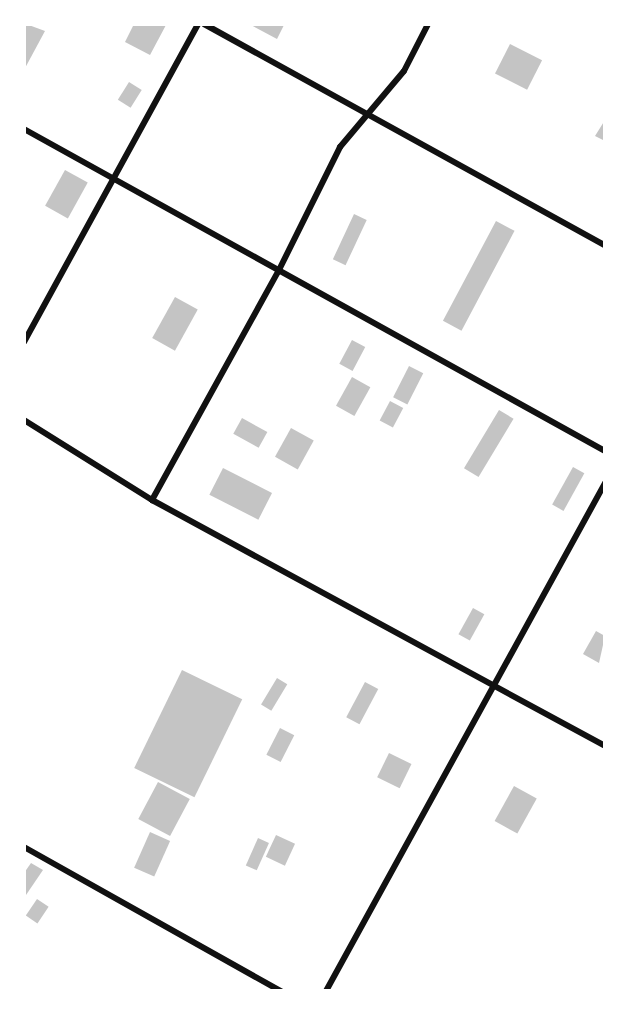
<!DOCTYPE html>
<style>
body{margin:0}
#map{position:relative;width:629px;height:1015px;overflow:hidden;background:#fff;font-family:Signika,sans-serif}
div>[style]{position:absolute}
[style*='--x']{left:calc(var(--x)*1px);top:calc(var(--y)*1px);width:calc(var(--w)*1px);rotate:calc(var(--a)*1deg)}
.building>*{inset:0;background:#c4c4c4;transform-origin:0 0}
.minor>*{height:6px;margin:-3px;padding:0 3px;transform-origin:3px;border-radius:3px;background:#111}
span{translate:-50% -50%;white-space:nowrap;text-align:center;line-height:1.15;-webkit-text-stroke:5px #fff;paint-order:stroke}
.frame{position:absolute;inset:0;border:26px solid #fff;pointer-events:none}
</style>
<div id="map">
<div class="building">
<div style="clip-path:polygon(26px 24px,45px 31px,24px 70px,24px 28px)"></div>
<div style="clip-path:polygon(134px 24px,166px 25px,150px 55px,125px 42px)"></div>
<div style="clip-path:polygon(249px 24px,282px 24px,284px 25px,277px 39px)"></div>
<div style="left:510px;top:44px;width:36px;height:33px;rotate:27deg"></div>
<div style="left:129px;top:82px;width:15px;height:21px;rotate:32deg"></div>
<div style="clip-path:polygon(605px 120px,605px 141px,595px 136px)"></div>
<div style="left:65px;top:170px;width:26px;height:41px;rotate:29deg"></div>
<div style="left:354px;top:214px;width:14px;height:50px;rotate:25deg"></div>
<div style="left:496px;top:221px;width:21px;height:113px;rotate:28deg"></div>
<div style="left:175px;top:297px;width:26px;height:47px;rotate:29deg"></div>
<div style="left:352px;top:340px;width:15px;height:27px;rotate:28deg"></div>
<div style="left:409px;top:366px;width:16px;height:35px;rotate:27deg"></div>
<div style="left:352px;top:377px;width:21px;height:33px;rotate:29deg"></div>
<div style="left:390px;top:401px;width:15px;height:22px;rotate:28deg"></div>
<div style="left:499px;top:410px;width:17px;height:68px;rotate:31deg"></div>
<div style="left:242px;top:418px;width:29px;height:18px;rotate:29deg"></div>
<div style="left:291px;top:428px;width:26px;height:33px;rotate:29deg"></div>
<div style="left:573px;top:467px;width:13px;height:43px;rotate:29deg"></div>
<div style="left:223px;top:468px;width:55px;height:30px;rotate:27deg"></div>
<div style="left:473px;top:608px;width:13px;height:30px;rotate:29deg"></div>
<div style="clip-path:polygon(596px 631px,605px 636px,599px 663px,583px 654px)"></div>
<div style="left:182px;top:670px;width:67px;height:109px;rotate:26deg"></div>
<div style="left:277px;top:678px;width:12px;height:31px;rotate:31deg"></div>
<div style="left:365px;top:682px;width:15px;height:40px;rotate:28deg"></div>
<div style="left:280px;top:728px;width:16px;height:30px;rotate:27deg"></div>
<div style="left:389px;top:753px;width:25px;height:27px;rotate:26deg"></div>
<div style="left:158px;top:782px;width:36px;height:42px;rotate:28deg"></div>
<div style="left:514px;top:786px;width:26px;height:40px;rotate:29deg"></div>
<div style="left:150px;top:832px;width:22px;height:39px;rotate:24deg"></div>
<div style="left:276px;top:835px;width:21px;height:24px;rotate:25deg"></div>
<div style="left:258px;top:838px;width:12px;height:30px;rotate:24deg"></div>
<div style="clip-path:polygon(31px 863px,43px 870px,26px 895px,24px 873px)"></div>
<div style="left:37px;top:899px;width:14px;height:20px;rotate:34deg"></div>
</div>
<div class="minor">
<div style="--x:204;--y:24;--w:458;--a:28.9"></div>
<div style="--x:24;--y:129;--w:664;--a:29"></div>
<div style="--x:24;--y:342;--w:362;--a:-61.3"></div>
<div style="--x:24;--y:420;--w:151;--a:32"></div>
<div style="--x:152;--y:500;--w:515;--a:28.5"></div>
<div style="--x:152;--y:500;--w:260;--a:-61.1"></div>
<div style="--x:278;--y:272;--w:140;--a:-63.6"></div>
<div style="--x:340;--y:147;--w:99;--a:-49.9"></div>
<div style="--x:404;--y:71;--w:53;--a:-62.9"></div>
<div style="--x:24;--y:847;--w:295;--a:29.3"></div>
<div style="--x:326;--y:991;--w:580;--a:-61.22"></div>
</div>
<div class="frame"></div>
</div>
